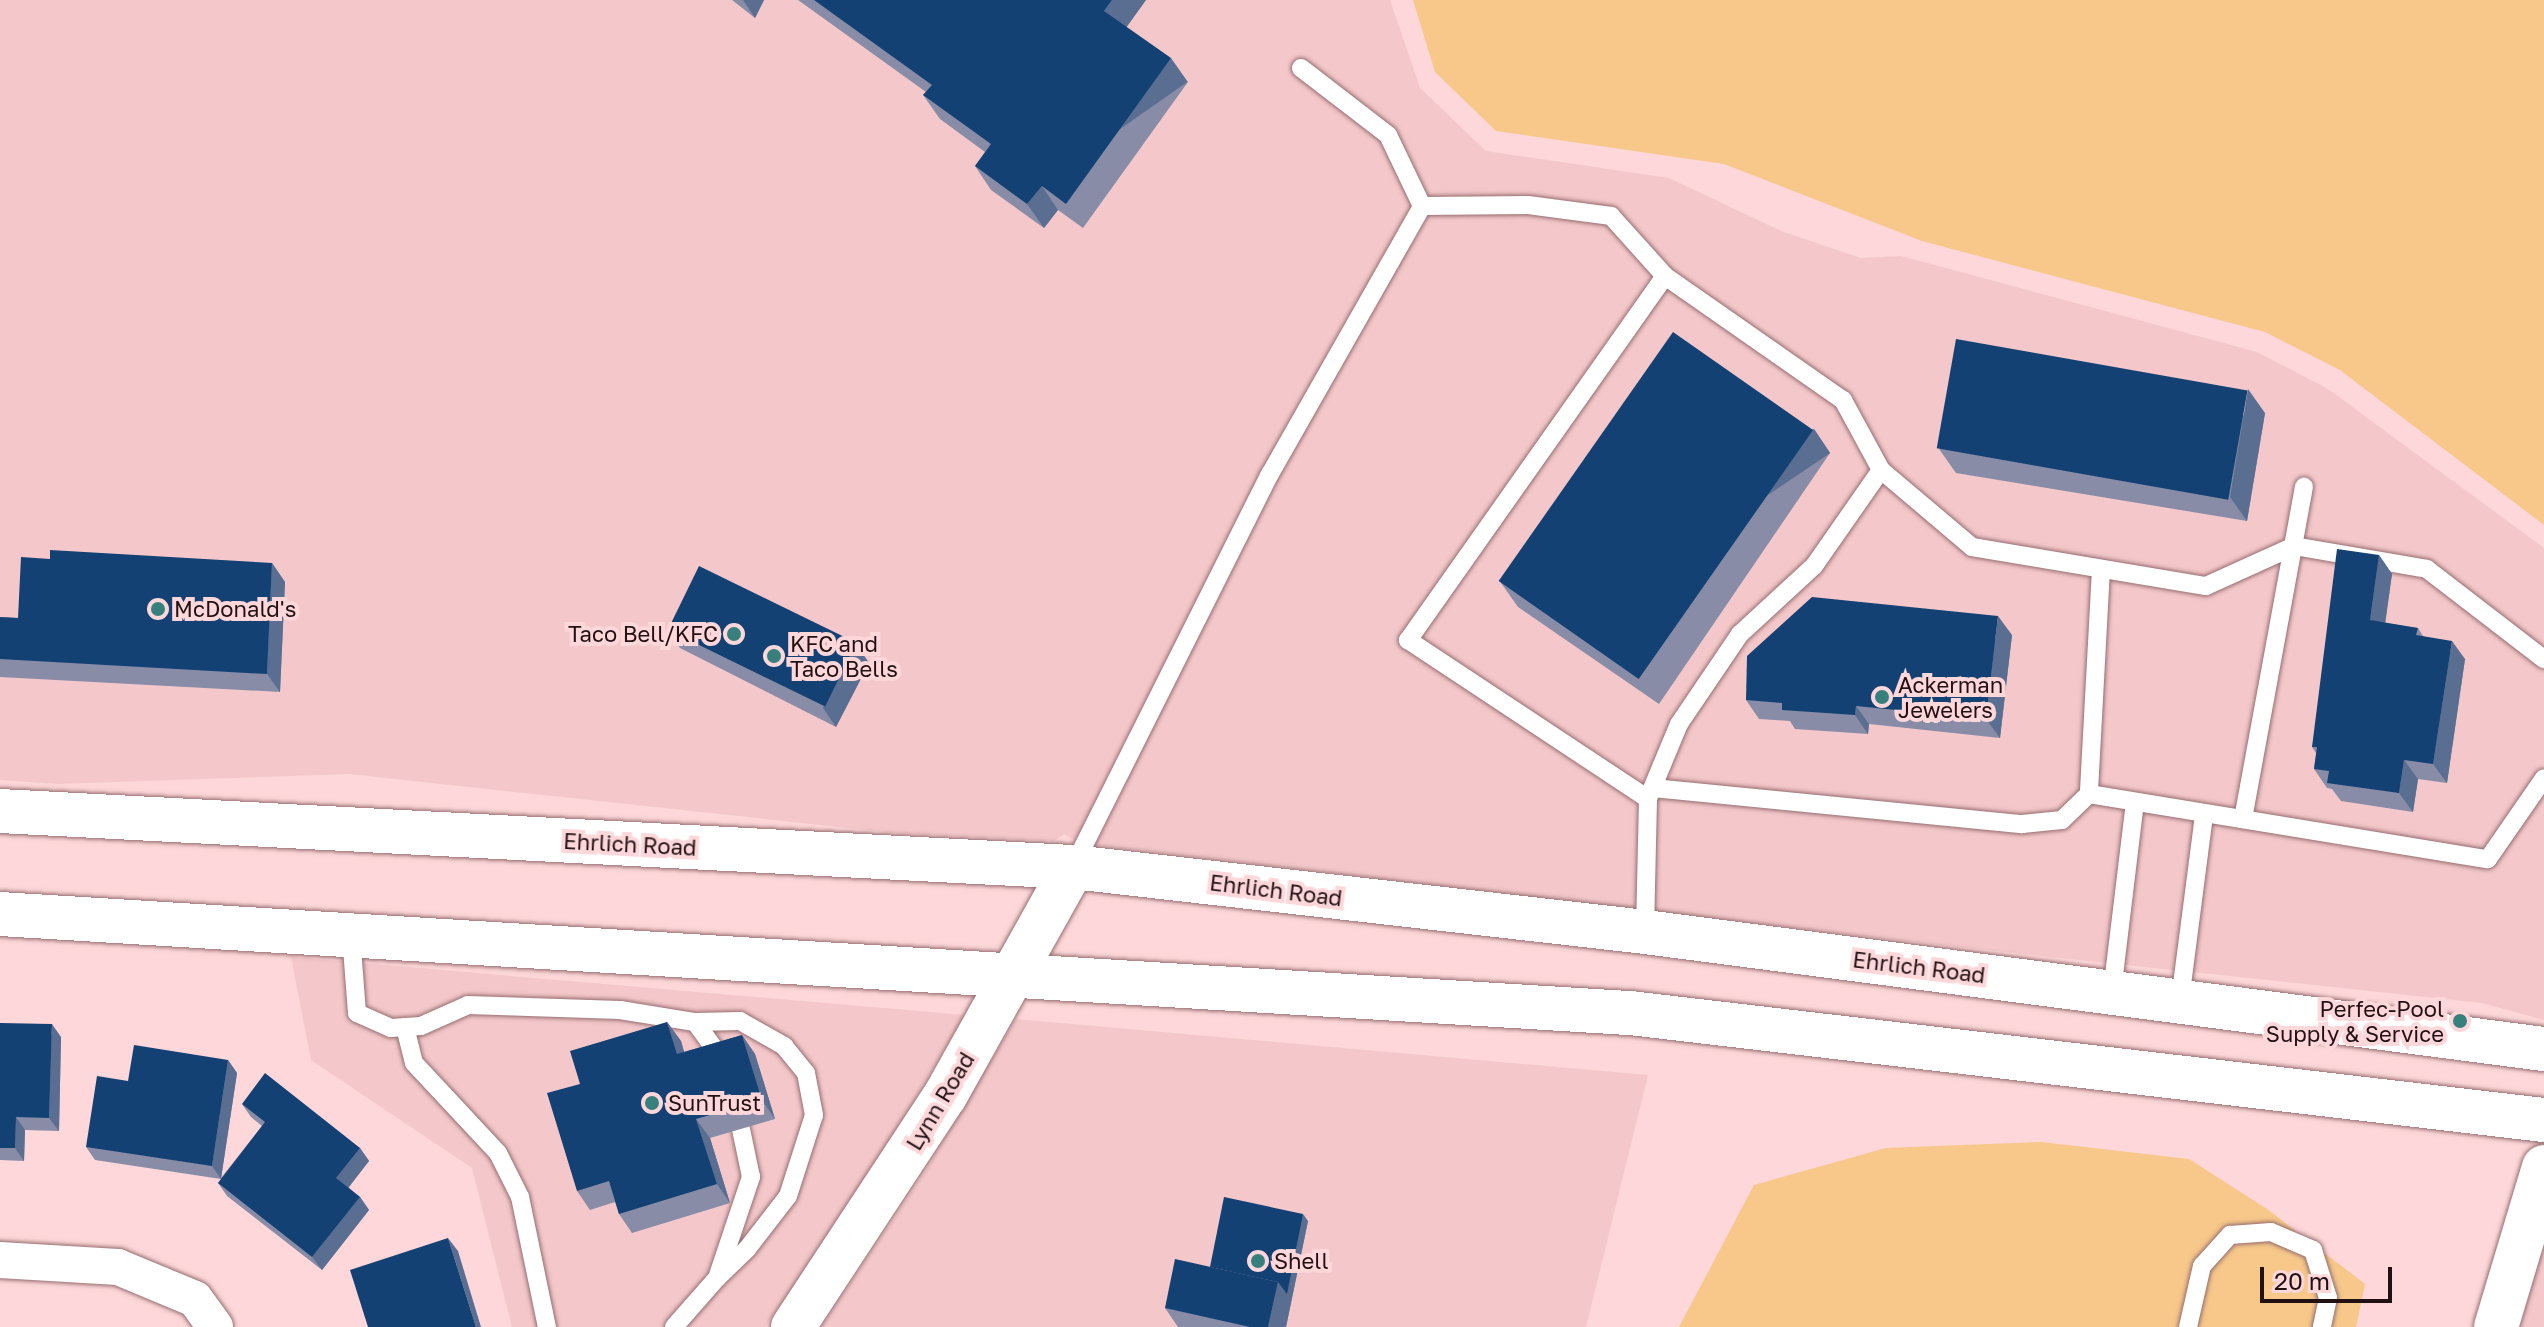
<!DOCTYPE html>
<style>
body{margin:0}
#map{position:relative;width:2544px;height:1327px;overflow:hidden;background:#fdd7d9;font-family:"Golos Text",sans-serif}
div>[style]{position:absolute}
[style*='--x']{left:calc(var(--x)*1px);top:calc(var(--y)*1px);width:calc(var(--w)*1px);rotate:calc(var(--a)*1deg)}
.built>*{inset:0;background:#f4c8ca}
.green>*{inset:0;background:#f7c889}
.roads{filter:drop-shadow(0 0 2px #966d70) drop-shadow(0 0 2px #966d70)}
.lane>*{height:18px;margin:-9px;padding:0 9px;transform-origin:9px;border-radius:9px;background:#fff}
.street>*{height:36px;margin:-18px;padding:0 18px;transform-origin:18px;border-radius:18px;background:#fff}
.secondary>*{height:44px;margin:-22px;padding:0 22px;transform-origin:22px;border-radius:22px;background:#fff}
.wall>*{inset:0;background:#888ca6}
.shaded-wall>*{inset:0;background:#5a6e92;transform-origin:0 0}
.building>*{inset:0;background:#144173;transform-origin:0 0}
.dots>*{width:22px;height:22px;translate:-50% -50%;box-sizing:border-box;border:4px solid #fdd7d9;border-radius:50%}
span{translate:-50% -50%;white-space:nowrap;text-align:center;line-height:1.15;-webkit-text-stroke:8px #fdd7d9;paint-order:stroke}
.poi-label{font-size:22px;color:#211113}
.left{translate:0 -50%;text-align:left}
.right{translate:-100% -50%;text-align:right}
.street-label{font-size:22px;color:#211113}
.scale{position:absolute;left:2260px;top:1267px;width:132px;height:36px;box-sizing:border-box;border:4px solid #211113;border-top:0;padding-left:10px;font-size:24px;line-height:28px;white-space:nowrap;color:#211113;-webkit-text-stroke:6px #fdd7d9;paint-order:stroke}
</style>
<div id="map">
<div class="built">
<div style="clip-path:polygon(0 0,1390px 0,1420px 88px,1486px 151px,1669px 178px,1781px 231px,1861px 258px,1901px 256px,2257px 352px,2328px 389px,2544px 548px,2544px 1020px,2482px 1003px,1949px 946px,1080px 843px,1064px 834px,1054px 841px,895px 833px,349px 774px,57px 784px,0 780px)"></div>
<div style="clip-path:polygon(291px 957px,965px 1015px,884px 1151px,765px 1327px,512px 1327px,472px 1168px,311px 1060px)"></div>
<div style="clip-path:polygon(1016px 1019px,1648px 1075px,1586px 1327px,821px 1327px,923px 1175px)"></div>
<div style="clip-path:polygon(2544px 1240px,2544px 1327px,2520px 1327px)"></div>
</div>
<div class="green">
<div style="clip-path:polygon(1413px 0,2544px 0,2544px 525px,2340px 370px,2265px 332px,1922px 241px,1724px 164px,1496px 131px,1435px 72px)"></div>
<div style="clip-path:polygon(2041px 1142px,2189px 1159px,2267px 1209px,2365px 1284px,2356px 1327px,1679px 1327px,1754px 1185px,1886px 1148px)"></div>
</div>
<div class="roads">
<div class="lane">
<div style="--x:1301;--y:68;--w:110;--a:37.6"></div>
<div style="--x:1388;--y:135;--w:79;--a:64.4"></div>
<div style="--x:1422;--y:206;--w:106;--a:-0.5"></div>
<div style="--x:1528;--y:205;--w:84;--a:7.5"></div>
<div style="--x:1611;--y:216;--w:81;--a:48"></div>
<div style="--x:1665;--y:276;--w:446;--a:125.2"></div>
<div style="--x:1408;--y:640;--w:288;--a:33.5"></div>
<div style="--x:1648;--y:799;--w:133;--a:91.3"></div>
<div style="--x:1665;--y:276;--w:217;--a:34.9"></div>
<div style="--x:1843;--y:400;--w:80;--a:61.5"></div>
<div style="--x:1881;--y:470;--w:119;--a:40.2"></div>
<div style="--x:1972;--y:547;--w:237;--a:9.5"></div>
<div style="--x:2206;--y:586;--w:97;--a:-24.4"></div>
<div style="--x:2294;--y:546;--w:135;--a:9.8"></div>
<div style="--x:2427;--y:569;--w:148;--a:37.6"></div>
<div style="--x:2101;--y:569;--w:225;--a:93.1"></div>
<div style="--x:2089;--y:794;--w:404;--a:9.3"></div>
<div style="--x:2488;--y:859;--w:98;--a:-55.3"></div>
<div style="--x:1653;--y:788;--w:371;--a:5.6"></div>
<div style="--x:2022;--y:824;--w:40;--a:-5.7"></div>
<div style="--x:2062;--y:820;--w:37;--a:-44"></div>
<div style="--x:1649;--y:796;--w:78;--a:-67.4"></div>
<div style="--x:1679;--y:724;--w:109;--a:-55.9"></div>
<div style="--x:1740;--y:634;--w:100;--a:-42.6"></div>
<div style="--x:1814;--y:566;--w:117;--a:-55.1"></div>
<div style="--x:2243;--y:819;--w:338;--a:-79.6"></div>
<div style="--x:1073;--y:867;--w:440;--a:-63.4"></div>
<div style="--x:1270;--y:474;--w:308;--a:-60.4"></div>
<div style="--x:351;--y:935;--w:78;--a:85.6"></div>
<div style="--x:357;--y:1013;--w:37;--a:24"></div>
<div style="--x:391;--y:1028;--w:30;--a:-4"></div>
<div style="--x:421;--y:1026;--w:51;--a:-24.1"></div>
<div style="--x:468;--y:1005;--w:152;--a:1.9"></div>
<div style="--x:620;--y:1010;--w:76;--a:9.1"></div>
<div style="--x:695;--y:1022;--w:51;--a:53.8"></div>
<div style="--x:2112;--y:992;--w:191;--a:-83.1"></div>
<div style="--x:2180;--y:1000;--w:188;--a:-82.6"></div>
<div style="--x:695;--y:1022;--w:45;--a:-1.3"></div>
<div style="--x:740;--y:1021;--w:51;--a:29.6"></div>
<div style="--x:784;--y:1046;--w:35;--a:51"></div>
<div style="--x:806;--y:1073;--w:43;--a:79.2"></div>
<div style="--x:814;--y:1115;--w:85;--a:107.8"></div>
<div style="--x:788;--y:1196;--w:67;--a:127.7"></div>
<div style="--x:747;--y:1249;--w:42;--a:136"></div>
<div style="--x:405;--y:1027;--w:37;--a:76"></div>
<div style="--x:414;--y:1063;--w:123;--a:47"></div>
<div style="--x:498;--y:1153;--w:49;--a:63.4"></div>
<div style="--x:520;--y:1197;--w:133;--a:78.3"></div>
<div style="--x:674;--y:1327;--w:65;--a:-48.7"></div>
<div style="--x:717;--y:1278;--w:107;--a:-71.4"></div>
<div style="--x:751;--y:1177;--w:49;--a:-101.8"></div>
<div style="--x:2188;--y:1327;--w:63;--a:-77.1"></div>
<div style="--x:2202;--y:1266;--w:42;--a:-47.9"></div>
<div style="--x:2230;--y:1235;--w:41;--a:-4.2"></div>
<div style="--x:2271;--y:1232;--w:46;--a:23.2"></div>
<div style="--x:2313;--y:1250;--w:50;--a:72.6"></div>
<div style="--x:2328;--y:1298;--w:30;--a:102"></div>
</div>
<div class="street">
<div style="--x:0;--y:1260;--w:118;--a:3.4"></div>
<div style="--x:118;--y:1267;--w:83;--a:22.6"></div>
<div style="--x:195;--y:1299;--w:34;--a:54"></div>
</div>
<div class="secondary">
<div style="--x:0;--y:811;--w:1074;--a:2.99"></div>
<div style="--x:1073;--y:867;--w:576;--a:6.48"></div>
<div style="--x:1645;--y:932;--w:907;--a:7.42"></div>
<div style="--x:0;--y:914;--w:1633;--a:3.48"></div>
<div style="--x:1630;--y:1013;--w:920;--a:6.68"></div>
<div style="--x:793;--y:1327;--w:277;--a:-56.7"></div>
<div style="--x:945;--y:1096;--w:262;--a:-60.8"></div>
<div style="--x:2496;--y:1327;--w:167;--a:-73.3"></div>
</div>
</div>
<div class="wall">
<div style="clip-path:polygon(732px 0,764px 0,755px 18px)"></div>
<div style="clip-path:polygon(798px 0,1146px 0,1126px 27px,1188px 82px,1083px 228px,1058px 210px,1044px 228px,991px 190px,975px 166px,985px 152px,940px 119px,923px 95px,926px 92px)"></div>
<div style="clip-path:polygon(2265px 413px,2247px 521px,1956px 473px,1939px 449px)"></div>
<div style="clip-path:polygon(1814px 429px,1830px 453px,1659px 704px,1518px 607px,1501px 583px)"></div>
<div style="clip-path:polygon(2379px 555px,2392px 574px,2385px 623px,2418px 628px,2423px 636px,2465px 659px,2447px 783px,2418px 779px,2413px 812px,2341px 801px,2332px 789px,2327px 788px,2314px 769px,2316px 753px,2312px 747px)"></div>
<div style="clip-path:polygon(50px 559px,272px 563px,285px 582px,280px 692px,0 677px,0 617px,18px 618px)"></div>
<div style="clip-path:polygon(667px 629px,856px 644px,869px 663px,836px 727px,680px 648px)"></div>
<div style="clip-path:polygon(2012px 635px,2000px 738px,1869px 724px,1868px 734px,1795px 729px,1790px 721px,1759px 719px,1746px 700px)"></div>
<div style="clip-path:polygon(667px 1022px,681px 1041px,684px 1052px,742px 1035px,755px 1054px,775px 1119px,710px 1138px,730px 1203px,632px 1233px,619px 1214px,615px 1202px,590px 1210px,577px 1191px,580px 1084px)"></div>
<div style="clip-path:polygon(0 1023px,61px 1037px,59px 1131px,25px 1130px,24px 1161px,0 1160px)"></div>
<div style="clip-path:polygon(228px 1060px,237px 1073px,221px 1178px,262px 1126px,251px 1117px,242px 1104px,360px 1148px,369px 1161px,348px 1187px,360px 1197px,369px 1210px,322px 1270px,227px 1196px,218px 1183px,221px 1179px,95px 1160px,86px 1147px)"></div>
<div style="clip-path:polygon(1308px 1221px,1286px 1327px,1178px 1327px,1165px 1308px)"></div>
</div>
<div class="shaded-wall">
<div style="clip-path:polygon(743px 0,764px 0,755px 18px)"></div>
<div style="clip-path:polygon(1112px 0,1146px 0,1121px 35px,1104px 11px)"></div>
<div style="left:1171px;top:58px;width:29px;height:180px;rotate:55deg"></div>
<div style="clip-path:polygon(1042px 186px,1058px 210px,1044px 228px,1027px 204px)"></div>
<div style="clip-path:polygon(2248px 389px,2265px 413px,2247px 521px,2230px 497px)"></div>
<div style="left:1814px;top:429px;width:29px;height:304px;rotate:56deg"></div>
<div style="clip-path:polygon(2379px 555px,2392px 574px,2383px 639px,2370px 620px)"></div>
<div style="clip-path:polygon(272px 563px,285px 582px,280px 692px,267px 674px)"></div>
<div style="clip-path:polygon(1998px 616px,2012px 635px,2000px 738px,1986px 719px)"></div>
<div style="clip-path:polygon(2452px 641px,2465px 659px,2447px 783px,2433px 764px)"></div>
<div style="clip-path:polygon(856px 644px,869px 663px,836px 727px,823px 708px)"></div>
<div style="clip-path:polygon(1856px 706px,1869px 724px,1868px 734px,1855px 715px)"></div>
<div style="clip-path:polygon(2404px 760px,2418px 779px,2413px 812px,2399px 793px)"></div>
<div style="clip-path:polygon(667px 1022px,681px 1041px,690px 1073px,677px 1054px)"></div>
<div style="clip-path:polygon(52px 1024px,61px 1037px,59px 1131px,49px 1118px)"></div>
<div style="clip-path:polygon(742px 1035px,755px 1054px,775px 1119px,762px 1100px)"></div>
<div style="clip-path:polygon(228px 1060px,237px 1073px,221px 1179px,212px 1166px)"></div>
<div style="clip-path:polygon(16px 1117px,25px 1130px,24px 1161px,15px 1148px)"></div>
<div style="clip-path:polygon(696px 1119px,710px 1138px,730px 1203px,717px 1184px)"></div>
<div style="clip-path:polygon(360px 1148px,369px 1161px,346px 1191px,336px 1178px)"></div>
<div style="clip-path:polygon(360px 1197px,369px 1210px,322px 1270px,312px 1257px)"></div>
<div style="clip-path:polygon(1303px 1214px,1308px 1221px,1286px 1327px,1268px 1327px,1278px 1282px)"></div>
<div style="clip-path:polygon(448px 1238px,458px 1251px,481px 1327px,476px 1327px)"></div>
</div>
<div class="building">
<div style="clip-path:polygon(814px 0,1112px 0,1104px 11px,1171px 58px,1066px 204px,1042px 186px,1027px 204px,975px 166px,991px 144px,923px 95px,932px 85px)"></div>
<div style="left:1673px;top:332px;width:171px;height:304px;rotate:35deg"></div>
<div style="left:1956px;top:339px;width:296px;height:111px;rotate:10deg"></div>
<div style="clip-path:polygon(2337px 549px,2379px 555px,2370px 620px,2418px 628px,2416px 635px,2452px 641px,2433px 764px,2404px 760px,2399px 793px,2327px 783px,2329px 771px,2314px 769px,2317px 747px,2312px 747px)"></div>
<div style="clip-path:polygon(50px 550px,272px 563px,267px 674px,0 659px,0 617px,18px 618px,21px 557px,50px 559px)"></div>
<div style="left:699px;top:566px;width:175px;height:71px;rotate:26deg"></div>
<div style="clip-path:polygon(1812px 597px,1998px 616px,1986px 719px,1856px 706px,1855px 715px,1782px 710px,1782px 703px,1746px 700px,1747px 656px)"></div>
<div style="clip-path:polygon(667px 1022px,677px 1054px,742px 1035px,762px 1100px,696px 1119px,717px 1184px,619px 1214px,609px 1181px,577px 1191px,547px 1093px,580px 1084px,570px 1051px)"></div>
<div style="clip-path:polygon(0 1023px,52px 1024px,49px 1118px,16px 1117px,15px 1148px,0 1148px)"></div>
<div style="clip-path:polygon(134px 1045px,228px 1060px,212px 1166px,86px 1147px,97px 1076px,128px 1081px)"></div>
<div style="clip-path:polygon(265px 1073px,360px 1148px,336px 1178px,360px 1197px,312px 1257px,218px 1183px,265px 1122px,242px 1104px)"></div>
<div style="clip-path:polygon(1224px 1197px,1303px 1214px,1287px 1294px,1278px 1282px,1210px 1267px)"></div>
<div style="clip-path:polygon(448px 1238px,476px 1327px,368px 1327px,350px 1270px)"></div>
<div style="clip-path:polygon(1175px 1259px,1278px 1282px,1268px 1327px,1250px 1327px,1165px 1308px)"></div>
</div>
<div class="dots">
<div style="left:158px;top:609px;background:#37807e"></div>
<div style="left:734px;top:634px;background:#37807e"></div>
<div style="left:774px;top:656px;background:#37807e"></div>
<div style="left:1882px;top:697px;background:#37807e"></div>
<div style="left:2460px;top:1021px;background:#37807e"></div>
<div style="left:652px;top:1103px;background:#37807e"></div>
<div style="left:1258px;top:1261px;background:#37807e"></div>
</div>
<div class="poi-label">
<span class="left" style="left:174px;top:609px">McDonald's</span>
<span class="right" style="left:718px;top:634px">Taco Bell/KFC</span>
<span class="left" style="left:790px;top:656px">KFC and<br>Taco Bells</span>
<span class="left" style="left:1898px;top:697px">Ackerman<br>Jewelers</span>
<span class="right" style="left:2444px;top:1021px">Perfec-Pool<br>Supply &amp; Service</span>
<span class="left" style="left:668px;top:1103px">SunTrust</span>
<span class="left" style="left:1274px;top:1261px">Shell</span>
</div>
<div class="street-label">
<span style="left:630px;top:844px;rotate:3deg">Ehrlich Road</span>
<span style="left:1276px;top:890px;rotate:7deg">Ehrlich Road</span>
<span style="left:1919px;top:967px;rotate:7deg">Ehrlich Road</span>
<span style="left:940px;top:1101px;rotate:-59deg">Lynn Road</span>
</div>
<div class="scale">20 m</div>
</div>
